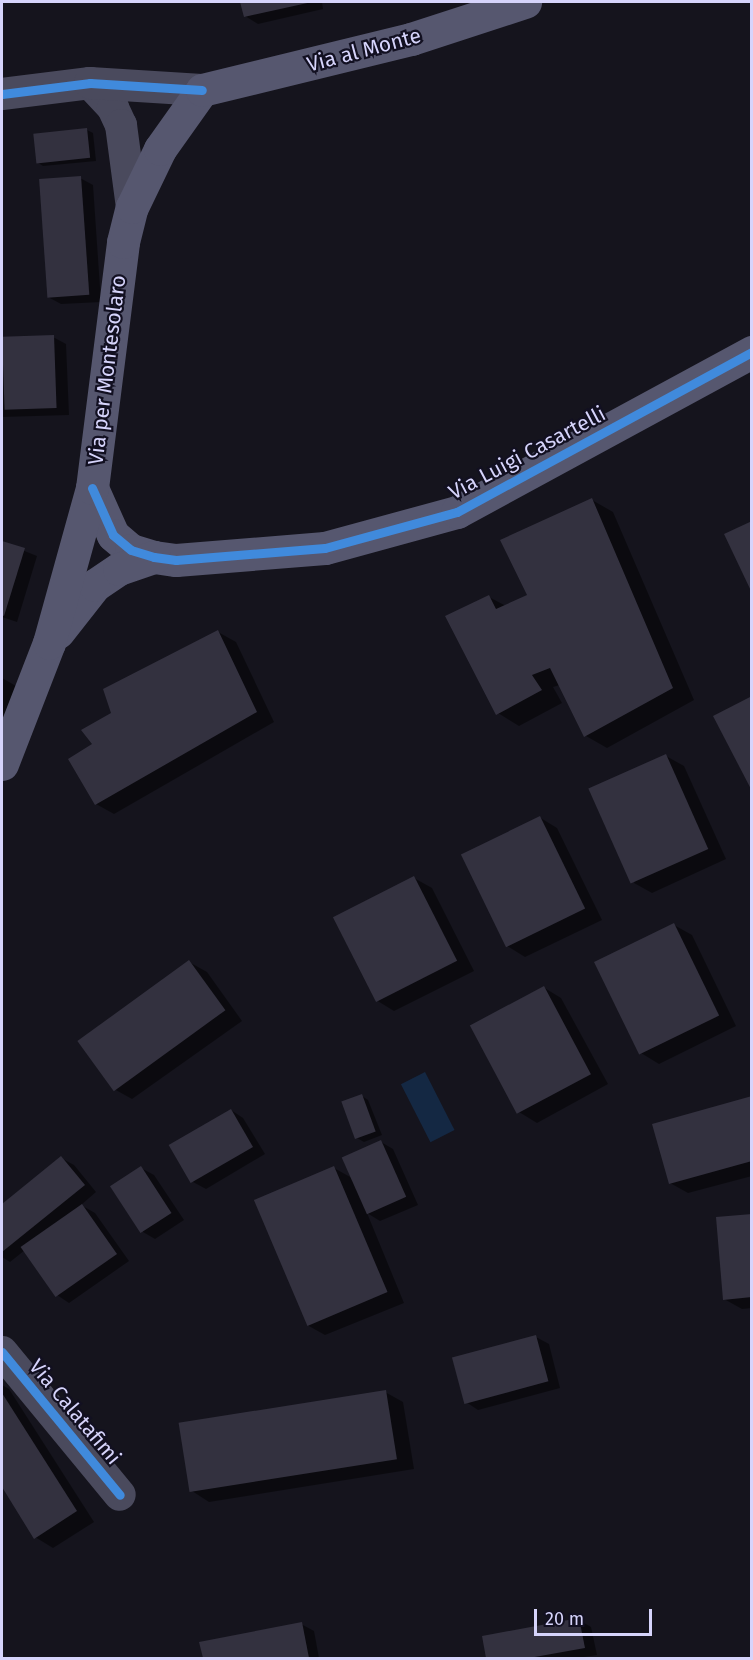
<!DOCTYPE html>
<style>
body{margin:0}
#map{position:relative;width:753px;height:1660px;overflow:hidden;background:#15141d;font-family:"Fira Sans",sans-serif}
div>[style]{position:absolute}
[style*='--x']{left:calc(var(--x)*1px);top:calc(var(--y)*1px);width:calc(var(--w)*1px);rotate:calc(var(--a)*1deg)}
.water>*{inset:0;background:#142843;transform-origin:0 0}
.shadow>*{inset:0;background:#0007}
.building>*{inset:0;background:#33313f;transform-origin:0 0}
.street>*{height:32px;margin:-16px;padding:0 16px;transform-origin:16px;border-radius:16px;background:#4a4a5d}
.secondary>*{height:33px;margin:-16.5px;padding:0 16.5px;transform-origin:16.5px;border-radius:16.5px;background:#56576f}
.cycleway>*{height:9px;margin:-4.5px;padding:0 4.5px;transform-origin:4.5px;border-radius:4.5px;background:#408adc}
span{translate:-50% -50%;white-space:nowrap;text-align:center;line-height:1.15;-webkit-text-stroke:4.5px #121021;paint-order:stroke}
.street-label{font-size:21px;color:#d6d4fb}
.frame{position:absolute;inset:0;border:3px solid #d6d4fb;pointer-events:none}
.scale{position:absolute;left:534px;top:1609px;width:118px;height:27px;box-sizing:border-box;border:3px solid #d6d4fb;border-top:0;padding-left:8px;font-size:18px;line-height:21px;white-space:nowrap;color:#d6d4fb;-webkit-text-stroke:4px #121021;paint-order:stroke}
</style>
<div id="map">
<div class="water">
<div style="left:425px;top:1072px;width:65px;height:27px;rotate:63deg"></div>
</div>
<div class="shadow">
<div style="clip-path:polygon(242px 2px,322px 2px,323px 9px,258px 24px,245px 16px)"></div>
<div style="clip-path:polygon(87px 130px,93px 133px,96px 161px,43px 166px,37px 162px)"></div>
<div style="clip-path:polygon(80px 178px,93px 185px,101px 302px,61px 304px,48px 297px)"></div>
<div style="clip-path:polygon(53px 337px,66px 344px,69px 415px,2px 417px,2px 339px)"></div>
<div style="clip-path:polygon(592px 500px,613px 512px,694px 700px,607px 748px,586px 736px,560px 685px,553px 687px,562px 703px,519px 726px,498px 713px,489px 597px,506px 606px,529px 595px)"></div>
<div style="clip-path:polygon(2px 542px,37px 556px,17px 622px,2px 617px)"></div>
<div style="clip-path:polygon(218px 632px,236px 642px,274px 722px,114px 814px,96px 804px,94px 745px,112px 713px)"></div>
<div style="clip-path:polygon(2px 678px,16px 686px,2px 727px)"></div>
<div style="clip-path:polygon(666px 756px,684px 766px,726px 859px,652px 893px,634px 883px)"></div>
<div style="clip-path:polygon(539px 817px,557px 828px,602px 920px,525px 957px,507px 946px)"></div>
<div style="clip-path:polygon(414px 878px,432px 888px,474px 971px,394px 1011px,376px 1000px)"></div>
<div style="clip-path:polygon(674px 925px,692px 935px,736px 1026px,659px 1064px,641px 1053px)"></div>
<div style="clip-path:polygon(189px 962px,207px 972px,242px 1021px,132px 1099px,114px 1089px)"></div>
<div style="clip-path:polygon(543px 987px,561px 998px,608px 1084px,537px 1123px,519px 1112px,472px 1026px)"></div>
<div style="clip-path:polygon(362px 1096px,368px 1100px,382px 1135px,364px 1142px,357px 1138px)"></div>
<div style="clip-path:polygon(752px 1098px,752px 1176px,688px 1193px,670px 1183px)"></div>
<div style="clip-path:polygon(231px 1110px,243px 1118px,265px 1154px,206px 1189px,193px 1182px)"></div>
<div style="clip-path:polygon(381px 1142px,393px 1149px,418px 1205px,380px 1221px,367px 1213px,404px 1303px,325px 1335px,307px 1325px,334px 1168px,352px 1178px)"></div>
<div style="clip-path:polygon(61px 1158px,74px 1165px,96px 1192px,81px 1205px,95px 1213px,129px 1261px,69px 1303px,57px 1295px,25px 1250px,10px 1262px,2px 1257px,2px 1206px)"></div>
<div style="clip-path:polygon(141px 1168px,154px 1175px,184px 1220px,155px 1239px,143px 1232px)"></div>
<div style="clip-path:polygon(752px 1216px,752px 1308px,742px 1309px,724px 1299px)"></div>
<div style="clip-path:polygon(536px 1337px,549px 1344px,560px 1388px,478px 1410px,466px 1402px)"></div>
<div style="clip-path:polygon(2px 1385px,9px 1389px,94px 1522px,53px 1548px,35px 1537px,2px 1484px)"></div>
<div style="clip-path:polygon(385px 1392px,403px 1402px,414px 1469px,209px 1502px,192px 1491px)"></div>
<div style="clip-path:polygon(579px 1620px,591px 1627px,597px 1655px,577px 1658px,487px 1658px,483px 1637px)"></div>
<div style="clip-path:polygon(301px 1624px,314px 1631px,319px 1658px,204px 1658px,201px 1643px)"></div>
</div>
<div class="building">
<div style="clip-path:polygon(240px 2px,312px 2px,244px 17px)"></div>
<div style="left:87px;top:128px;width:30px;height:54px;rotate:84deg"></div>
<div style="left:81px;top:176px;width:119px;height:42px;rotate:86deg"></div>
<div style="left:54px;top:335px;width:73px;height:52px;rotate:88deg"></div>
<div style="clip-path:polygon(592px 498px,673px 688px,584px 737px,550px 668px,532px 675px,542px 690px,496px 715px,445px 616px,489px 595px,496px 609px,527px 595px,500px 540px)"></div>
<div style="clip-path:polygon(752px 521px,752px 593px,724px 534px)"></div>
<div style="clip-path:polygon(2px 541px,25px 548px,4px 616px,2px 615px)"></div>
<div style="clip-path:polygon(218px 630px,257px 712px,95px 805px,68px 759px,92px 744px,81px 730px,111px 713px,103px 689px)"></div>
<div style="clip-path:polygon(752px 696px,752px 791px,713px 716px)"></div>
<div style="left:666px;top:754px;width:104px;height:85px;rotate:66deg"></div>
<div style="left:540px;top:816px;width:103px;height:88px;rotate:64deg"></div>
<div style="left:414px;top:876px;width:95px;height:91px;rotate:63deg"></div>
<div style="left:674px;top:923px;width:103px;height:89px;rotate:64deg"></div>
<div style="left:189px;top:960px;width:62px;height:138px;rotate:54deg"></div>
<div style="left:544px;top:986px;width:100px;height:84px;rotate:62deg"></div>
<div style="left:362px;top:1094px;width:40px;height:22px;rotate:70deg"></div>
<div style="clip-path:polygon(752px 1096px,752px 1161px,669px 1184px,652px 1124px)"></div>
<div style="left:231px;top:1109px;width:44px;height:72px;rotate:60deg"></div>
<div style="left:381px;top:1140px;width:62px;height:43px;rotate:66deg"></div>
<div style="clip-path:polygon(61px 1156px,85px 1185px,2px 1252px,2px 1204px)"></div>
<div style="left:141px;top:1166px;width:56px;height:37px;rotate:57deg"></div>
<div style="left:334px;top:1166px;width:137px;height:87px;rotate:67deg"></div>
<div style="left:82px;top:1204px;width:61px;height:75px;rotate:55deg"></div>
<div style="clip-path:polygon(752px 1214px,752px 1297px,723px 1300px,716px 1217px)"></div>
<div style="left:536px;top:1335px;width:48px;height:87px;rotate:75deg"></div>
<div style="left:386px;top:1390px;width:70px;height:210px;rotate:81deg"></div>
<div style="clip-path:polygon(2px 1393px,77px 1511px,34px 1539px,2px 1487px)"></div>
<div style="clip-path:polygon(579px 1618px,585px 1648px,529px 1658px,486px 1658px,482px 1636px)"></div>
<div style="clip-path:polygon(302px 1622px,309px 1658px,203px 1658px,199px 1642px)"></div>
</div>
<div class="street">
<div style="--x:90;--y:83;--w:34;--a:47"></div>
<div style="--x:113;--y:108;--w:19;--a:65"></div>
<div style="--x:121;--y:125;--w:83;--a:82.4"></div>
<div style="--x:2;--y:94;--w:89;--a:-7.1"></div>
<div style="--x:90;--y:83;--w:112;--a:3.6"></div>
<div style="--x:2;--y:1352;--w:185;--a:50.5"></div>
</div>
<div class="secondary">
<div style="--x:92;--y:488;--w:51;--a:65.9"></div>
<div style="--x:113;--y:535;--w:23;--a:40"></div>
<div style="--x:131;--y:550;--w:24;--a:17"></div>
<div style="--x:154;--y:557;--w:22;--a:8"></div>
<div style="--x:176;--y:560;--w:149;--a:-4.6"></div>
<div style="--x:325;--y:548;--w:137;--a:-15.3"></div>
<div style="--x:457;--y:512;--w:336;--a:-28.5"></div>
<div style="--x:58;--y:632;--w:60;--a:-51.8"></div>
<div style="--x:95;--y:585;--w:29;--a:-34"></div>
<div style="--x:119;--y:569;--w:37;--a:-19"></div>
<div style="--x:2;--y:764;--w:130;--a:-68.8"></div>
<div style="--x:49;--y:643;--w:161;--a:-74.5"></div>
<div style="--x:92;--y:488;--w:248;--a:-82.8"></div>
<div style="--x:123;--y:242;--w:36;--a:-76"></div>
<div style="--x:132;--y:207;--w:64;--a:-64.2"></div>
<div style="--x:160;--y:149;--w:72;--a:-54.6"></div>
<div style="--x:202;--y:90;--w:215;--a:-13.7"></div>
<div style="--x:411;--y:39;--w:120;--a:-18"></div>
</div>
<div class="cycleway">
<div style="--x:2;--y:94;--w:89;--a:-7.1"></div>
<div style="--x:90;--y:83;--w:112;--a:3.6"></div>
<div style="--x:92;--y:488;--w:51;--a:65.9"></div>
<div style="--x:113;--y:535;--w:23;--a:40"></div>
<div style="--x:131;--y:550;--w:24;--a:17"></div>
<div style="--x:154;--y:557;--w:22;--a:8"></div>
<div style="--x:176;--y:560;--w:149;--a:-4.6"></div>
<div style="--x:325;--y:548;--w:137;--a:-15.3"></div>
<div style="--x:457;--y:512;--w:336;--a:-28.5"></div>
<div style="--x:2;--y:1352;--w:185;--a:50.5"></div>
</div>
<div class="street-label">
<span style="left:364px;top:50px;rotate:-15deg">Via al Monte</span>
<span style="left:107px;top:370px;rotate:-83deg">Via per Montesolaro</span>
<span style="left:527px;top:453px;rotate:-28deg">Via Luigi Casartelli</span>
<span style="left:75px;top:1412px;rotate:50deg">Via Calatafimi</span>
</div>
<div class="frame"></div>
<div class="scale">20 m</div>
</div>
